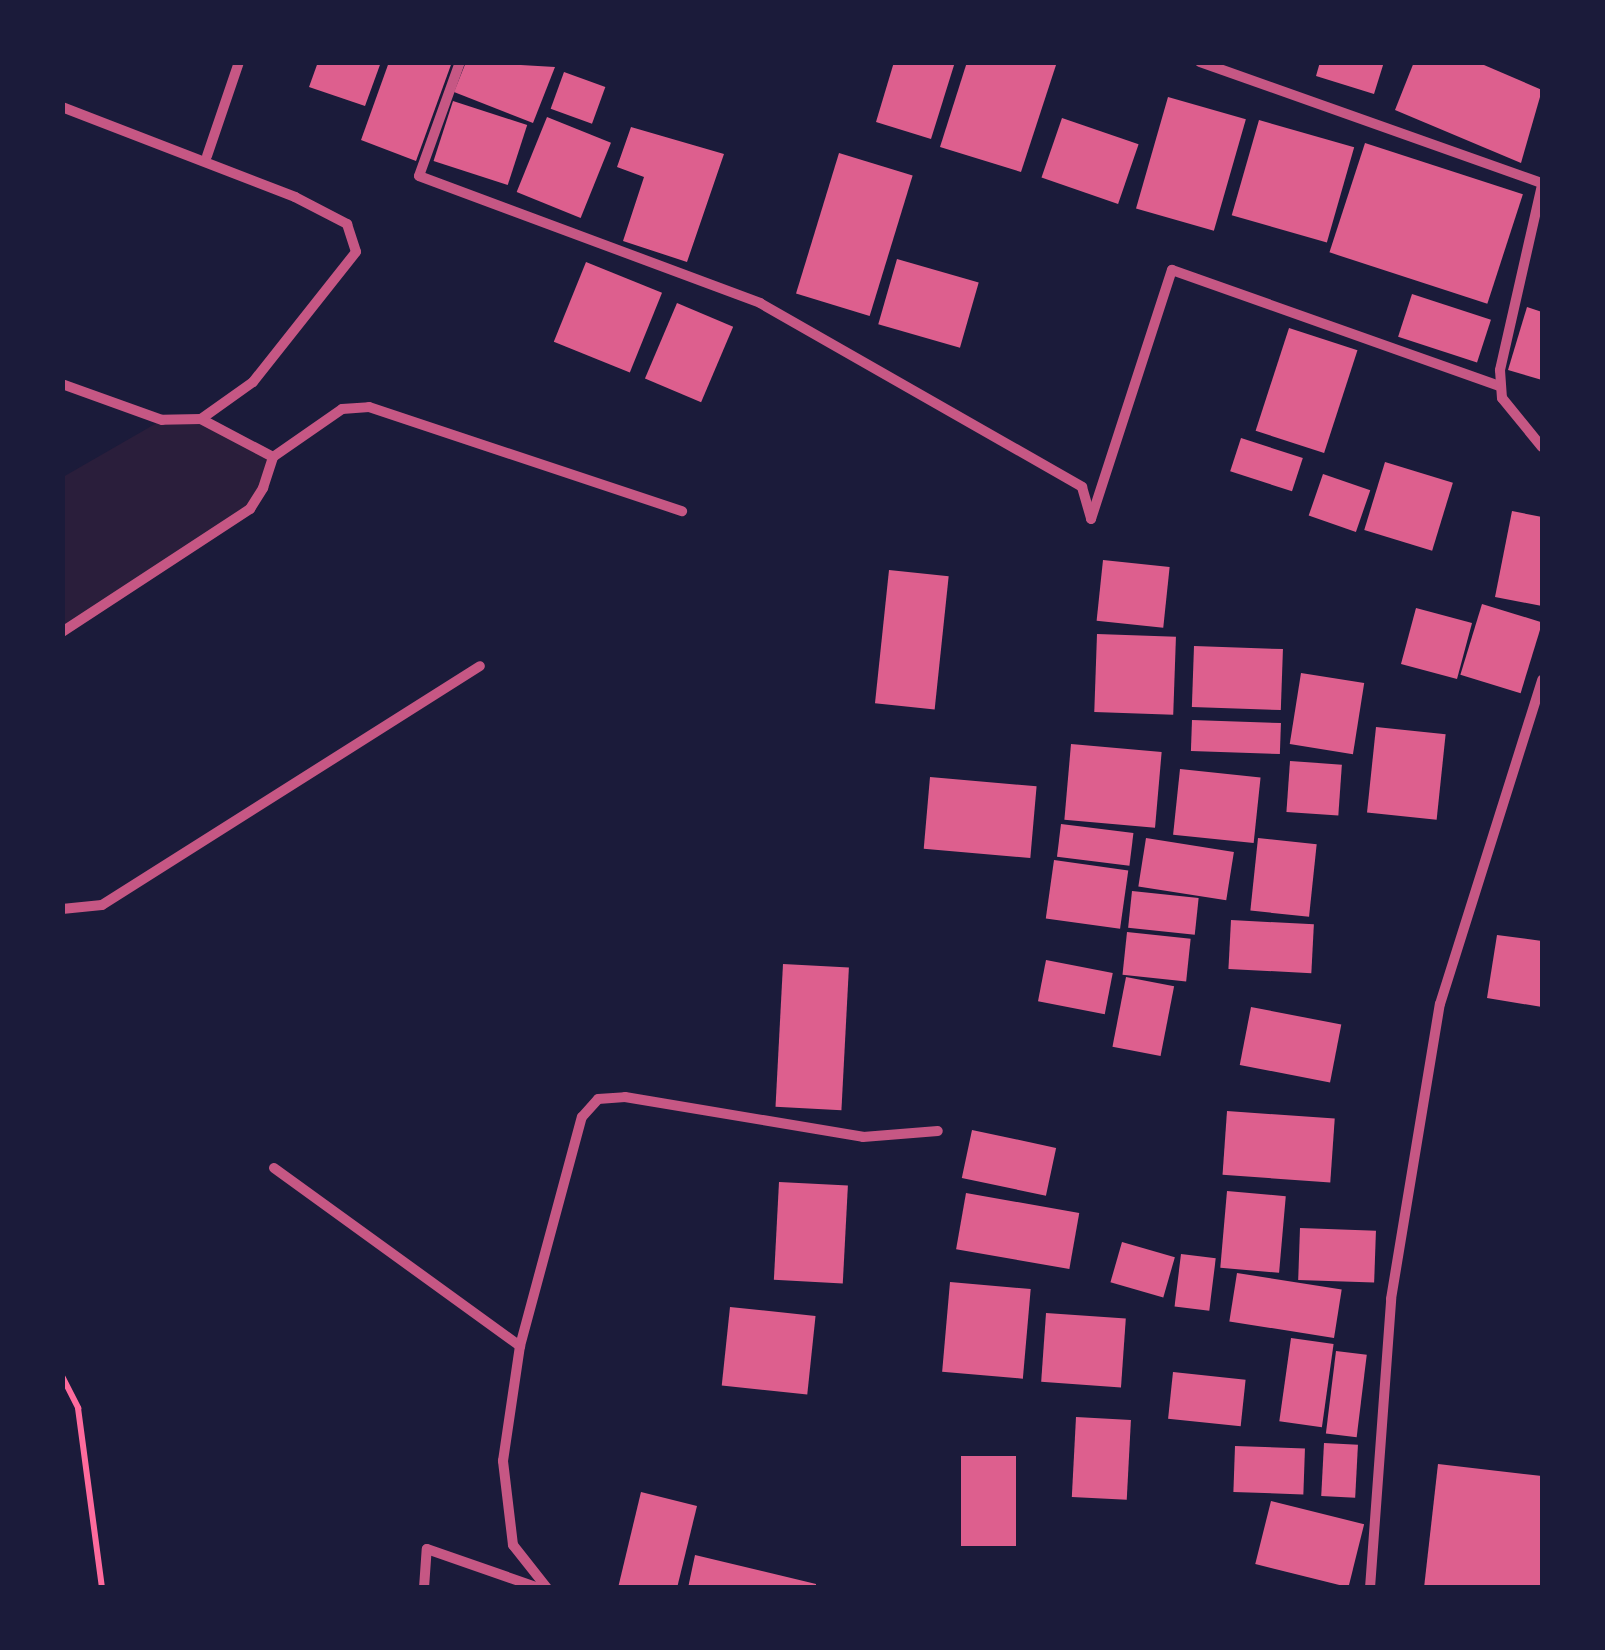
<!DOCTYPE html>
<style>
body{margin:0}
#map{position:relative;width:1605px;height:1650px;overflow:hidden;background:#1b1b3a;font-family:"DM Sans",sans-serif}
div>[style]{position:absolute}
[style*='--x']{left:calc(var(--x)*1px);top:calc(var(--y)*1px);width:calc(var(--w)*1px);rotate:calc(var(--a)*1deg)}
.green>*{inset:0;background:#2a1e3b}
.building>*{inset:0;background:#dd5f8e;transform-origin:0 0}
.path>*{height:6px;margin:-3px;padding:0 3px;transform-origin:3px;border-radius:3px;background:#ff6b9d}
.minor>*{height:10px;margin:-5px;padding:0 5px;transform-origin:5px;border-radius:5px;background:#c65784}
span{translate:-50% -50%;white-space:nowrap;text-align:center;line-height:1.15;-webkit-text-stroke:8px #1b1b3a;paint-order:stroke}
.frame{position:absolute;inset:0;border:65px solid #1b1b3a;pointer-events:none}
</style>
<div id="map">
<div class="green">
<div style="clip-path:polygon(201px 419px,273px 457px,250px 509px,63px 632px,63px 477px,162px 420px)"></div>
</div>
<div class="building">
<div style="clip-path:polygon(318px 62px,381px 62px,365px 106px,309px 87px)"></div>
<div style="clip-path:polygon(389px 62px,452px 62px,416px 161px,361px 140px)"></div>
<div style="clip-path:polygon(466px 62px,555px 67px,533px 123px,454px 92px)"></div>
<div style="clip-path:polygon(894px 62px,955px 62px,931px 139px,876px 122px)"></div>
<div style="clip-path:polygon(967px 62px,1056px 65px,1021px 172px,940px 147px)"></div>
<div style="clip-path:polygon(1320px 62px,1384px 62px,1374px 94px,1316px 76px)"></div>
<div style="clip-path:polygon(1414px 62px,1477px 62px,1542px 90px,1521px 163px,1395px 110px)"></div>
<div style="left:564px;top:72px;width:44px;height:39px;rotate:20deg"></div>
<div style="left:1168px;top:97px;width:81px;height:116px;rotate:16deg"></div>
<div style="left:453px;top:101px;width:78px;height:63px;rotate:18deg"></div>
<div style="left:547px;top:117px;width:69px;height:81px;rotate:22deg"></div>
<div style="left:1062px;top:118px;width:81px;height:63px;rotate:19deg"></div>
<div style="left:1259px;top:120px;width:99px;height:99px;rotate:16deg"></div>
<div style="clip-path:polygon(631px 127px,724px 154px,687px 262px,623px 241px,644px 177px,617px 167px)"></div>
<div style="left:1365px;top:143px;width:166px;height:115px;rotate:18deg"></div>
<div style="left:839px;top:153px;width:77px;height:147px;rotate:17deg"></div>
<div style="left:897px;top:259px;width:85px;height:68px;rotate:16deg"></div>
<div style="left:586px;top:262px;width:82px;height:86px;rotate:22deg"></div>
<div style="left:1412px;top:294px;width:83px;height:45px;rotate:18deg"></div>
<div style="left:677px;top:303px;width:61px;height:82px;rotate:23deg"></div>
<div style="clip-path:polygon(1527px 307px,1542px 312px,1542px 380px,1508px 370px)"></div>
<div style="left:1289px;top:328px;width:72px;height:108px;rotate:18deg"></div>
<div style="left:1241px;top:438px;width:65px;height:35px;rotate:18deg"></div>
<div style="left:1385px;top:462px;width:71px;height:71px;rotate:17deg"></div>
<div style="left:1323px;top:474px;width:50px;height:44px;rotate:19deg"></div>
<div style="clip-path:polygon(1512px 511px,1542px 517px,1542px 606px,1495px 597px)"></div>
<div style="left:1103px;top:560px;width:67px;height:61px;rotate:6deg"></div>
<div style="left:889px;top:570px;width:60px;height:134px;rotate:6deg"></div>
<div style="left:1482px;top:604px;width:63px;height:74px;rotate:17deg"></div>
<div style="left:1416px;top:608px;width:58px;height:58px;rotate:15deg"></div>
<div style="left:1097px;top:634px;width:79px;height:78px;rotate:2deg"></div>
<div style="left:1194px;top:646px;width:89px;height:61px;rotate:2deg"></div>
<div style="left:1301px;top:673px;width:64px;height:72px;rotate:9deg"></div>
<div style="left:1192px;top:720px;width:89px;height:31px;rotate:2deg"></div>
<div style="left:1376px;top:727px;width:70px;height:86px;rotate:6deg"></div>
<div style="left:1071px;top:744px;width:91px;height:76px;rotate:5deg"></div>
<div style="left:1290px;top:761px;width:52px;height:51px;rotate:4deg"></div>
<div style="left:1180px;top:769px;width:81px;height:66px;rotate:6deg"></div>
<div style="left:930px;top:777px;width:107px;height:72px;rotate:5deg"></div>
<div style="left:1061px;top:824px;width:73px;height:33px;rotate:7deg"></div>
<div style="left:1146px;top:838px;width:89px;height:49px;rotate:9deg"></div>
<div style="left:1258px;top:838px;width:59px;height:73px;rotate:6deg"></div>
<div style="left:1054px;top:860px;width:75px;height:59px;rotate:8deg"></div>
<div style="left:1132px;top:891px;width:67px;height:37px;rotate:6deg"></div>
<div style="left:1231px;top:920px;width:83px;height:49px;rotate:3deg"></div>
<div style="left:1127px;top:932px;width:64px;height:43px;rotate:6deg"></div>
<div style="clip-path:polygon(1497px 935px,1542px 941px,1542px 1007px,1487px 998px)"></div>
<div style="left:1046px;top:960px;width:68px;height:42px;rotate:11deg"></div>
<div style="left:783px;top:964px;width:66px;height:143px;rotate:3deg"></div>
<div style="left:1126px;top:977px;width:49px;height:71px;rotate:11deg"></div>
<div style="left:1251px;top:1007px;width:92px;height:59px;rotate:11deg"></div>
<div style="left:1227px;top:1111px;width:108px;height:64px;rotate:4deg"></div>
<div style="left:972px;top:1130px;width:86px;height:49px;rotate:12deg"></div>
<div style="left:779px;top:1182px;width:69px;height:98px;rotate:3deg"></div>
<div style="left:1227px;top:1191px;width:59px;height:77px;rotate:5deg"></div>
<div style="left:966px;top:1193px;width:115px;height:57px;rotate:10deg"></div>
<div style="left:1300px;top:1228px;width:76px;height:52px;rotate:2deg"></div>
<div style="left:1122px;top:1242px;width:55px;height:42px;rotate:16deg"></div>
<div style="left:1181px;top:1254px;width:35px;height:53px;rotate:7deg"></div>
<div style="left:1237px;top:1273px;width:106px;height:49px;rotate:9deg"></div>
<div style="left:950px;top:1282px;width:81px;height:90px;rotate:5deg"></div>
<div style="left:730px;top:1307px;width:86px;height:79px;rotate:6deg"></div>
<div style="left:1046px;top:1313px;width:80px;height:69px;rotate:4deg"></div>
<div style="left:1291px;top:1338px;width:43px;height:84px;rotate:8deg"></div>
<div style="left:1336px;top:1351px;width:31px;height:83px;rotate:7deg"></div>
<div style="left:1173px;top:1372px;width:73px;height:47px;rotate:6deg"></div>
<div style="left:1076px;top:1417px;width:55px;height:80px;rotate:3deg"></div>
<div style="left:1324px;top:1443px;width:34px;height:53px;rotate:3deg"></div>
<div style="left:1235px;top:1446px;width:70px;height:46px;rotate:2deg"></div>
<div style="left:961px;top:1456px;width:55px;height:90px"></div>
<div style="clip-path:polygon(1438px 1464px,1542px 1476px,1542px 1588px,1424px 1588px)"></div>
<div style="clip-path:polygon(641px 1492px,697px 1506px,677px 1588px,618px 1588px)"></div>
<div style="left:1271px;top:1501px;width:96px;height:65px;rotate:14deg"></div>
<div style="clip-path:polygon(695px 1555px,816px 1584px,816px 1588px,688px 1588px)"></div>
</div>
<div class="path">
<div style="--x:62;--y:1376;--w:36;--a:63"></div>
<div style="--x:78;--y:1408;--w:182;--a:82.4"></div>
</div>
<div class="minor">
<div style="--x:460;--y:62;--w:121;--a:109.8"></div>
<div style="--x:419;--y:176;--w:364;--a:20.4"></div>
<div style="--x:760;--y:303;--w:371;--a:29.7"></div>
<div style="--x:1082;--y:487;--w:33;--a:74"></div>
<div style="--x:1091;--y:519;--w:262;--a:-72"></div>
<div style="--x:1172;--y:270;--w:348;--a:19.5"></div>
<div style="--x:1200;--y:62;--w:363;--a:19.5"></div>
<div style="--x:62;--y:107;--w:250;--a:21.1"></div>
<div style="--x:295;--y:197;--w:59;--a:27.4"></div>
<div style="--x:347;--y:224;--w:29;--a:72"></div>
<div style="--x:356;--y:252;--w:166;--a:128.4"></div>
<div style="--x:253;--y:382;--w:64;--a:144.6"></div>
<div style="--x:201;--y:419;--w:39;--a:179"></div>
<div style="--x:162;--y:420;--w:106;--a:-160.2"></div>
<div style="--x:207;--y:156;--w:99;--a:-71.2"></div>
<div style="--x:1542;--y:185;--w:190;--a:102.8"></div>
<div style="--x:1500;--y:370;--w:28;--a:86"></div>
<div style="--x:1502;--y:398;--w:63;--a:50.8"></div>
<div style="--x:273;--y:457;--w:84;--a:-34.8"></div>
<div style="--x:342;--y:409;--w:27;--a:-4"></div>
<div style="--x:369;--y:407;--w:330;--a:18.4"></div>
<div style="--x:62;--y:632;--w:225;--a:-33.2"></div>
<div style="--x:250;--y:509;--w:25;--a:-58"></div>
<div style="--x:263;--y:488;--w:33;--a:-72"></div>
<div style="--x:273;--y:457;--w:81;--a:-152.2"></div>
<div style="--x:62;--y:909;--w:40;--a:-5.7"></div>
<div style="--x:102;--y:905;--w:447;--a:-32.3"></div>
<div style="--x:274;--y:1168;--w:304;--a:35.9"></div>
<div style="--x:424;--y:1588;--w:39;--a:-86"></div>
<div style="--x:427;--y:1549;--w:119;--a:19.2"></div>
<div style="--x:547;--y:1588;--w:55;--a:-128.3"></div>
<div style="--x:513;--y:1545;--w:85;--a:-96.8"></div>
<div style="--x:503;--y:1461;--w:116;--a:-81.6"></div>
<div style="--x:520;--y:1346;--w:237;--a:-74.9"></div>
<div style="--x:582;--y:1117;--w:24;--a:-48"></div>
<div style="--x:598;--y:1099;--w:27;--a:-4"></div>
<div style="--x:625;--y:1097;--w:241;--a:9.5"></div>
<div style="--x:863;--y:1137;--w:75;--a:-4.6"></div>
<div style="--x:1370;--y:1588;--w:290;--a:-85.8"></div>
<div style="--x:1391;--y:1299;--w:299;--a:-80.6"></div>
<div style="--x:1440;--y:1004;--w:340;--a:-72.5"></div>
</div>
<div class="frame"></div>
</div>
